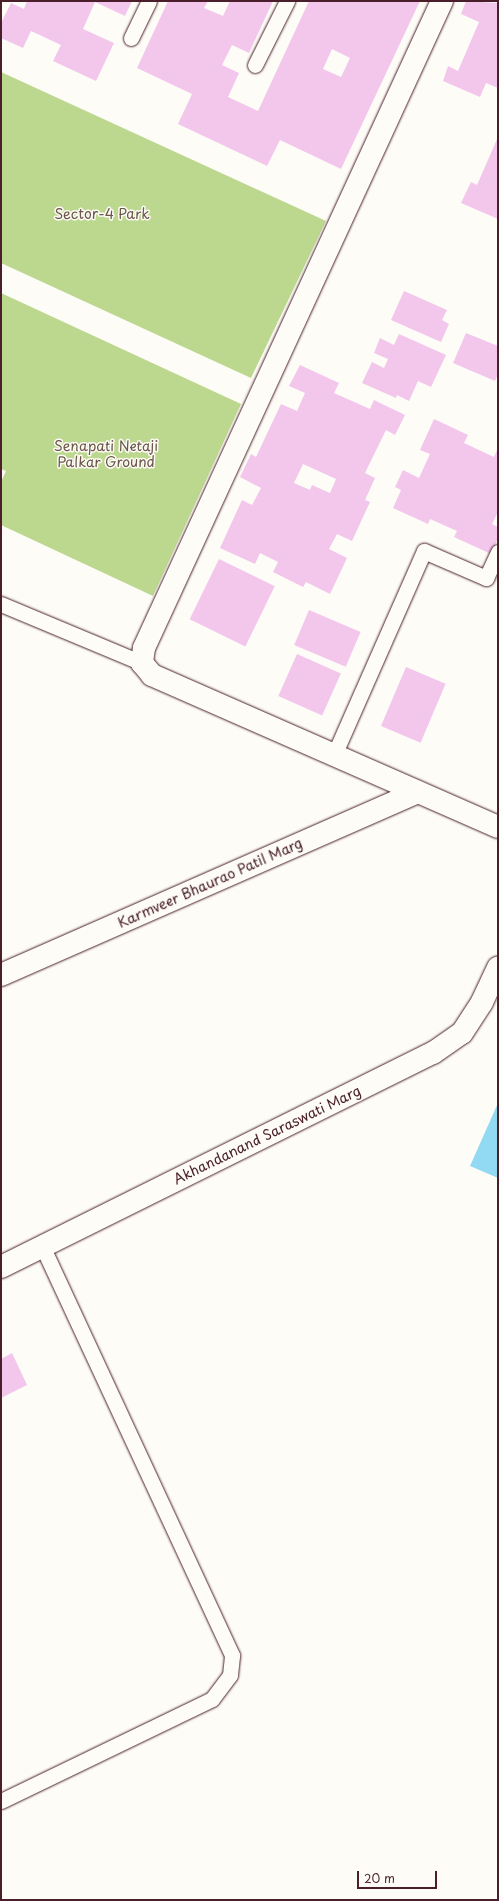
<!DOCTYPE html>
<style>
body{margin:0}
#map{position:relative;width:499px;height:1901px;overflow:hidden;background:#fdfcf7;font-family:"Playpen Sans",sans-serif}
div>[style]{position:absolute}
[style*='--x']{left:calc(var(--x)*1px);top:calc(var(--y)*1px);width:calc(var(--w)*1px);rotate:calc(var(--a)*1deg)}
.green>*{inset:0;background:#bcd78e}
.water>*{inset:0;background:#92d9f4}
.building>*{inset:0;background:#f3c6ec;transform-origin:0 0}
.roads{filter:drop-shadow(0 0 1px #4a1f2b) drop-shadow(0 0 1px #4a1f2b)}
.lane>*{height:15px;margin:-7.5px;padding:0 7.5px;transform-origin:7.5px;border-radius:7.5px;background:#fdfcf7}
.street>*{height:22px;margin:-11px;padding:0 11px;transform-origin:11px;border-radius:11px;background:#fdfcf7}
span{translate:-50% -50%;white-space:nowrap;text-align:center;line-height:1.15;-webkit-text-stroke:3px #fdfcf7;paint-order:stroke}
.park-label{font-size:14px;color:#6c5649}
.street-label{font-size:14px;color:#4a1f2b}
.frame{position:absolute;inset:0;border:2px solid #4a1f2b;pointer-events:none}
.scale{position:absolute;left:357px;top:1871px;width:80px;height:18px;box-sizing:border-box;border:2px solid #4a1f2b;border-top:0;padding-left:5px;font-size:12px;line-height:14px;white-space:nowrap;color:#4a1f2b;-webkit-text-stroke:3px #fdfcf7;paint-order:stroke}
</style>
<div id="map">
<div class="green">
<div style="clip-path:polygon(1px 72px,326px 221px,251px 378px,1px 263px)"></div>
<div style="clip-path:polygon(1px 293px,241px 404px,153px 596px,1px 525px,1px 482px,6px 471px,1px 469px)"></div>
</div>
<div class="water">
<div style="clip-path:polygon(498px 1103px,498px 1178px,470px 1166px)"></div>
</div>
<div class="building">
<div style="clip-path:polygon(27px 1px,132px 1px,125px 16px,95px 2px,83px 29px,114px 43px,96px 81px,53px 61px,61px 45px,31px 31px,23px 48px,1px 38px,1px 23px,11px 3px,24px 9px)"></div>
<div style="clip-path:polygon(evenodd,168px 1px,208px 1px,204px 8px,223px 16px,230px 1px,273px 1px,249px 53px,232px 45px,222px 65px,239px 73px,228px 97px,258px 111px,309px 1px,420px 1px,341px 169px,280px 140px,267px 166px,178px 124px,192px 94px,137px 68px,168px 1px,332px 49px,350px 58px,341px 77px,323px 69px,332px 49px)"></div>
<div style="clip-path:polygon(466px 1px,498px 3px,498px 88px,486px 83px,480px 97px,443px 81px,448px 66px,458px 71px,479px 22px,461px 14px)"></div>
<div style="clip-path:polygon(498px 137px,498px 219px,461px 203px,471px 182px,477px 185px)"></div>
<div style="clip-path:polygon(404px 291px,447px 310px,442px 320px,449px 324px,441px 342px,391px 320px)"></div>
<div style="clip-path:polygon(466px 333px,498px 346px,498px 374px,495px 381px,453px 363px)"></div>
<div style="clip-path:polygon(399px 334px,446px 355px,431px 387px,418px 381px,409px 401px,397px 395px,396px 398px,362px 383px,372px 362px,384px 368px,388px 359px,374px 353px,380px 338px,394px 345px)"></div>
<div style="clip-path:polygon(evenodd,300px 365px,339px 383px,334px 393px,370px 409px,374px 400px,405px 415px,395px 435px,386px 430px,365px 473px,375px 478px,365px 500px,370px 502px,352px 541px,337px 534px,329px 549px,347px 558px,330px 594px,306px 582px,303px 587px,273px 572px,278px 562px,260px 553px,255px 564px,220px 548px,242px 500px,252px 505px,261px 488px,240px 477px,251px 454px,256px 457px,281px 404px,297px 411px,305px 393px,289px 386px,300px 365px,303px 464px,336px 479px,330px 493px,312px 485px,310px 490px,294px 483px,303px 464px)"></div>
<div style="clip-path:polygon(434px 419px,468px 435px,464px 443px,494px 457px,498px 448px,498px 512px,492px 524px,498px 527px,498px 538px,491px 554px,454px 537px,457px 531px,430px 519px,428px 524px,393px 508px,401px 490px,395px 487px,403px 470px,419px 478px,430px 454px,420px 450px)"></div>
<div style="left:219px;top:559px;width:62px;height:67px;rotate:26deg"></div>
<div style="left:309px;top:610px;width:56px;height:38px;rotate:23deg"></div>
<div style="left:297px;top:654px;width:48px;height:46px;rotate:24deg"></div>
<div style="left:406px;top:667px;width:43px;height:64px;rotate:23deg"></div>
<div style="clip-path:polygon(12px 1353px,27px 1385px,1px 1398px,1px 1359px)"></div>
</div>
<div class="roads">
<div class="lane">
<div style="--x:131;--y:38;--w:41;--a:-64.1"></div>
<div style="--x:255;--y:65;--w:72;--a:-63.4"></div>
<div style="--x:1;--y:604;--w:153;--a:22.7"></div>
<div style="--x:334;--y:755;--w:223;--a:-66.2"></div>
<div style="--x:424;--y:551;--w:68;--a:23.5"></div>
<div style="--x:486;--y:578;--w:29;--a:-65"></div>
<div style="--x:1;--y:1801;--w:234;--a:-25.8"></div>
<div style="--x:212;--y:1699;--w:30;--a:-53"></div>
<div style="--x:230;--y:1675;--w:20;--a:-84"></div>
<div style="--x:232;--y:1655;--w:450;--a:-114.9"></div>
</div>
<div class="street">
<div style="--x:442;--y:1;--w:712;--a:114.73"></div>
<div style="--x:144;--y:648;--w:15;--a:98"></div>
<div style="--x:142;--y:663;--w:16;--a:50"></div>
<div style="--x:152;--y:675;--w:378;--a:23.7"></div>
<div style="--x:1;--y:975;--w:455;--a:-23.7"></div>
<div style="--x:1;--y:1267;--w:482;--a:-26.4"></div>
<div style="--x:433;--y:1053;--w:35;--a:-35"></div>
<div style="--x:462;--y:1033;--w:37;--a:-57"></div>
<div style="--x:482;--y:1002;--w:38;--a:-65"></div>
</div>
</div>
<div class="park-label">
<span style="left:102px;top:214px">Sector-4 Park</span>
<span style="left:106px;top:454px">Senapati Netaji<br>Palkar Ground</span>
</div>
<div class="street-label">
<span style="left:210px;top:883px;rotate:-24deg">Karmveer Bhaurao Patil Marg</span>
<span style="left:267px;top:1135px;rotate:-26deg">Akhandanand Saraswati Marg</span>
</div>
<div class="frame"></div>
<div class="scale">20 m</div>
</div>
